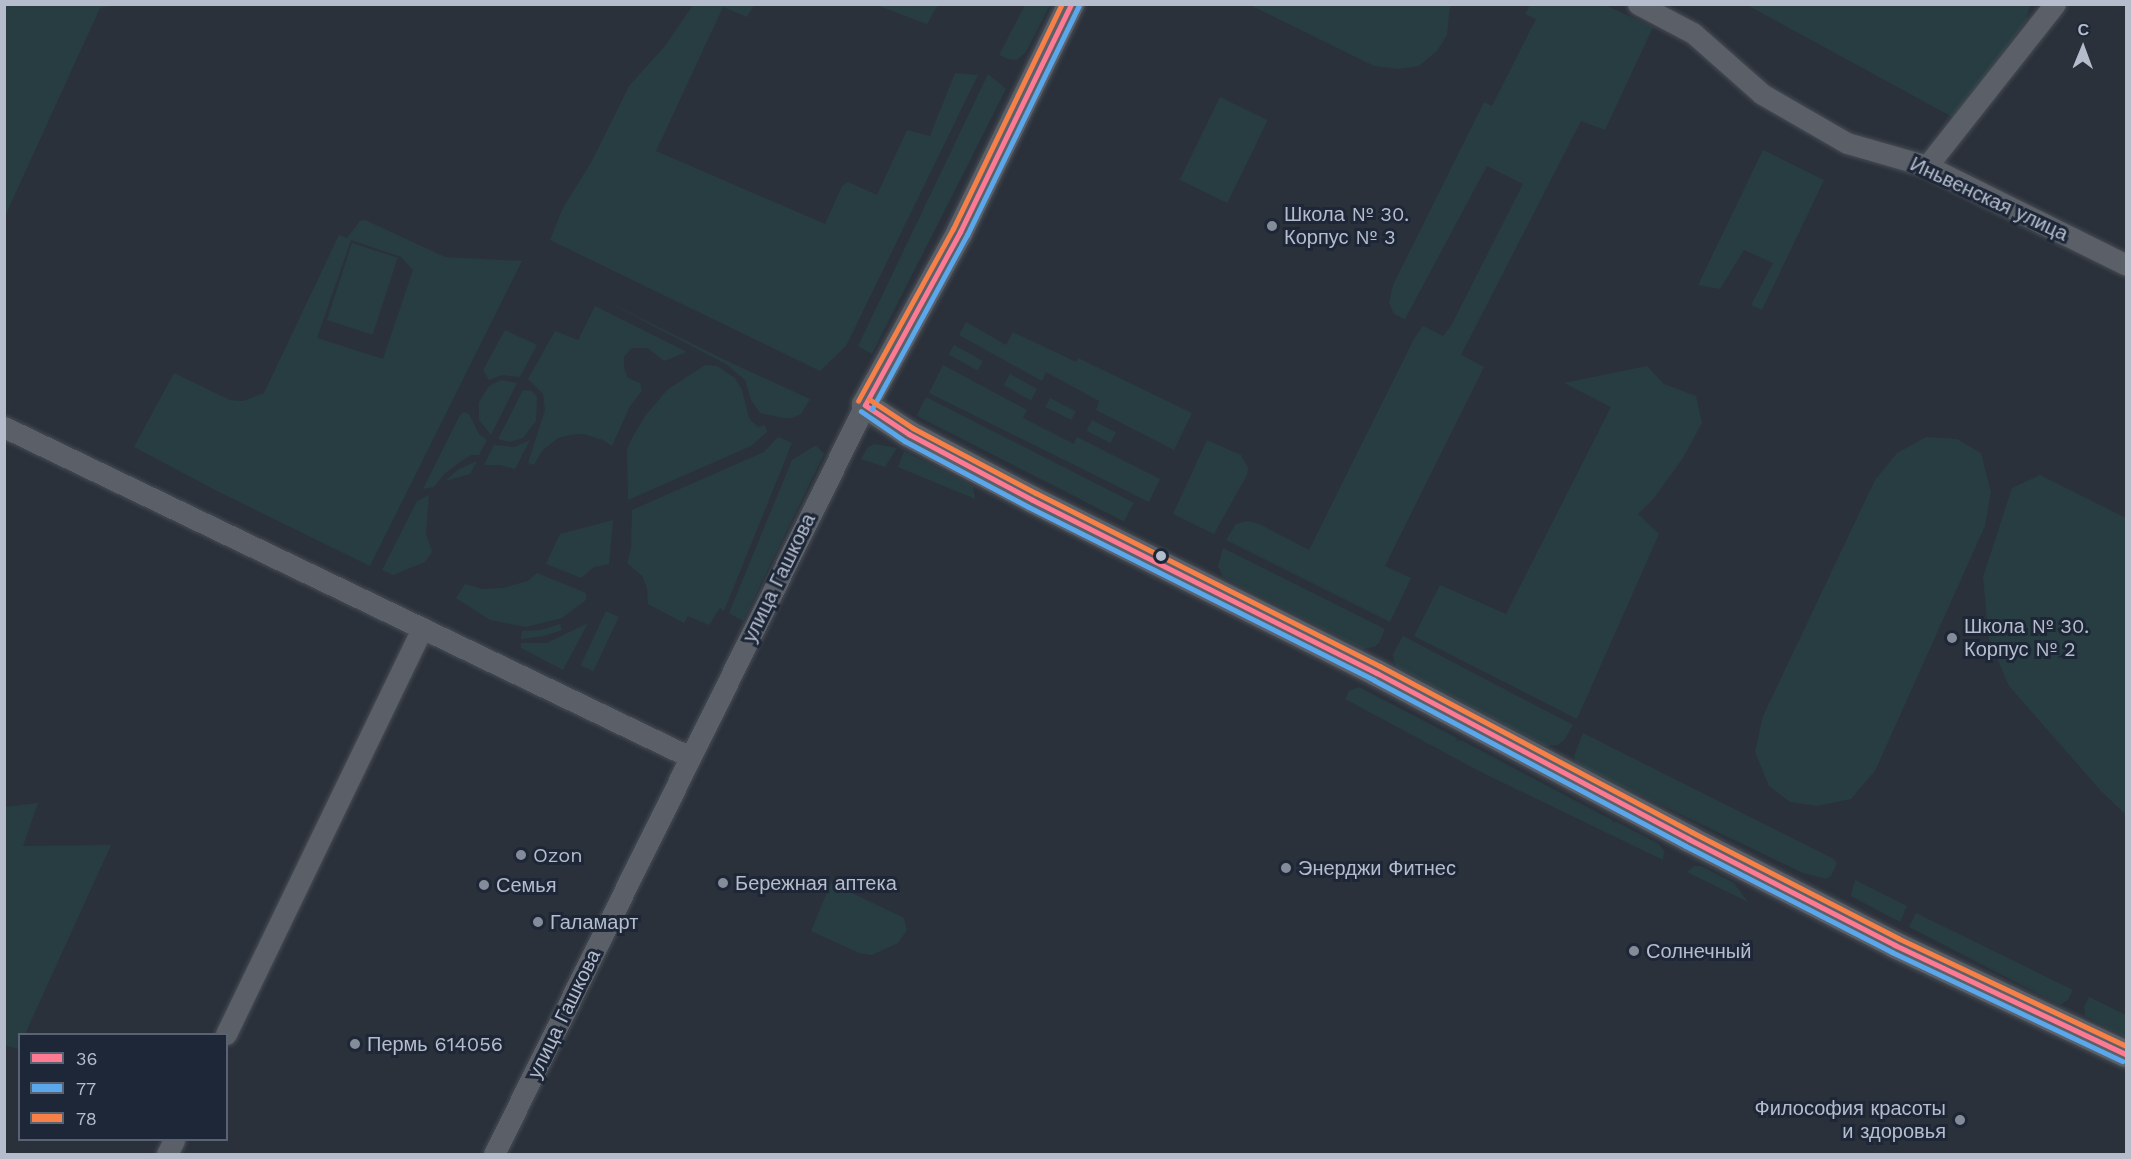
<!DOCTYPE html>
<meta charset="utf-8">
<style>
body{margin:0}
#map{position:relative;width:2131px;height:1159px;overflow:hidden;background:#2b313b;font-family:"Work Sans",sans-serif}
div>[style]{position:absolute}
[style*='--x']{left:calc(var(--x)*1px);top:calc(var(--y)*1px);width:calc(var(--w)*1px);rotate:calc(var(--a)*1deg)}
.green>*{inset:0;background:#273d42;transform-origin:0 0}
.roads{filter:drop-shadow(0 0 2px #474c53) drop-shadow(0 0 2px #474c53)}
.minor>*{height:21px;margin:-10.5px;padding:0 10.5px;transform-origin:10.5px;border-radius:10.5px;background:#5b6068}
.tertiary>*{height:26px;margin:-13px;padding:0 13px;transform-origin:13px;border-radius:13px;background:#5b6068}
.bus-1>*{height:4.5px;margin:-2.25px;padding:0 2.25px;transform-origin:2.25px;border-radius:2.25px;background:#fe7a93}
.bus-2>*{height:4.5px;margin:-2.25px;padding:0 2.25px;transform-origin:2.25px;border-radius:2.25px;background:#5aa8eb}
.bus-3>*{height:4.5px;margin:-2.25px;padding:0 2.25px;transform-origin:2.25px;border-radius:2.25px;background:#f78048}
.dots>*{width:16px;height:16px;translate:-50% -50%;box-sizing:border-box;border:3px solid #1d2737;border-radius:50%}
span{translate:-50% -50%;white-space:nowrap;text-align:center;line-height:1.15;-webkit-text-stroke:6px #1d2737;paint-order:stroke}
.street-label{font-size:20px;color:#b5bdcc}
.poi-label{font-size:20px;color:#b5bdcc}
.left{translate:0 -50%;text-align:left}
.right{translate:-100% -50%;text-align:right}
.frame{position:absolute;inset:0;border:6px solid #b5bdcc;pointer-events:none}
.legend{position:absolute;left:18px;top:1033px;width:210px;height:108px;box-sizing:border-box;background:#1d2737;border:2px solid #5a6373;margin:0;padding:8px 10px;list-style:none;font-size:18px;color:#b5bdcc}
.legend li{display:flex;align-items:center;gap:12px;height:30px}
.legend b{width:30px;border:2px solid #5a6373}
.north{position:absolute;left:2053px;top:18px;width:60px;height:60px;-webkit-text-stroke:4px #1d2737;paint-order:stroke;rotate:1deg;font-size:16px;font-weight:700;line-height:24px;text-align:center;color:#b5bdcc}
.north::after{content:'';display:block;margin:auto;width:21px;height:27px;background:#b5bdcc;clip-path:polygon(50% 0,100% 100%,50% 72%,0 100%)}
</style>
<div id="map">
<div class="green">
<div style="clip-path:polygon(5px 4px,114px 5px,100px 8px,5px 216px)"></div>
<div style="clip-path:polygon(693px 5px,754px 5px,747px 17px,723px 7px,656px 151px,825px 224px,842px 186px,848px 182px,877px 195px,907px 130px,930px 136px,955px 73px,978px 75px,846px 346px,820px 371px,550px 240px,563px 208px,592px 161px,629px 86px,665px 46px)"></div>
<div style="clip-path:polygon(876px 5px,938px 5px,927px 24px)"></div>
<div style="clip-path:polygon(1025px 5px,1050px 5px,1026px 52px,1017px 60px,1008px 59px,999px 55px)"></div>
<div style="clip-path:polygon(1450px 5px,1447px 35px,1437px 51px,1419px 66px,1398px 69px,1374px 66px,1250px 5px)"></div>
<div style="clip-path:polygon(1530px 5px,1605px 5px,1653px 27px,1605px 130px,1581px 121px,1461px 355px,1484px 367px,1385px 566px,1411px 578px,1390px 622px,1226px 540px,1236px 524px,1247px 521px,1259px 524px,1309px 550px,1414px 339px,1423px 326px,1443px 336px,1451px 326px,1523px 184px,1487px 166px,1405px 319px,1394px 314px,1389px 303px,1393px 285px,1484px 102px,1492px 106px,1536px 19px,1525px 14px)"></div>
<div style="clip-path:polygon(1747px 5px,2030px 5px,2026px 21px,1954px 118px)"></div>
<div style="clip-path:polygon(988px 74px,1006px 89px,872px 354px,858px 346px)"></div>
<div style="left:1220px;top:97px;width:53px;height:92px;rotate:26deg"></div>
<div style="clip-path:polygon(1763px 150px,1824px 180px,1762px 310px,1751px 305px,1773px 263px,1744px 250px,1720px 289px,1698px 285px)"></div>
<div style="clip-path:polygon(evenodd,365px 220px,445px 257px,522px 261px,370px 566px,219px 492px,134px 447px,174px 373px,230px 400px,243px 401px,264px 393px,339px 235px,347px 238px,360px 221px,365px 220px,351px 240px,401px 257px,413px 270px,383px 359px,317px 338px,351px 240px)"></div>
<div style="left:352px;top:243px;width:48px;height:81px;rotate:18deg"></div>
<div style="clip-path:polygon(604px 300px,727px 361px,810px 399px,801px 414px,792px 418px,783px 418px,760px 413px,751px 400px,745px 380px,726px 364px)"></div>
<div style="clip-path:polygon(595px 306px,687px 352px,664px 361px,648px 348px,632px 348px,624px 357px,624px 368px,628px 378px,640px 383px,642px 391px,630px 406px,612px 446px,603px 440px,583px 434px,570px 435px,558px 438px,542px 451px,534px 465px,528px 463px,545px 410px,543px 394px,528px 379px,555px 331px,578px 340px)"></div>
<div style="clip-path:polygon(966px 322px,1006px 345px,1013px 332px,1076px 362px,1078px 358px,1192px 413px,1174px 450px,1096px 410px,1099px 401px,1046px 372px,1042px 381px,959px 335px)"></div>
<div style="clip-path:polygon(505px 330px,537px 345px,520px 377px,502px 375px,489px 380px,483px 370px)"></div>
<div style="left:954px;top:345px;width:33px;height:11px;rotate:29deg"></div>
<div style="clip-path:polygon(705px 365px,717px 366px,735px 378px,742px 390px,749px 418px,758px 427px,765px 425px,767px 432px,751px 446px,628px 500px,627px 449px,633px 436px,646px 415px,667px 390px)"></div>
<div style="clip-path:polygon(943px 365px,1027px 410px,1023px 418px,1074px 444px,1077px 437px,1160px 479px,1149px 502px,929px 393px)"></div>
<div style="clip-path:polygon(1647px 366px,1664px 384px,1696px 396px,1702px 423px,1683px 458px,1654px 498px,1638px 514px,1659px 534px,1577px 719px,1414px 636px,1440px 585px,1506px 614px,1611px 407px,1564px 383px)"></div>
<div style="left:1010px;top:374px;width:31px;height:13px;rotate:29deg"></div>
<div style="clip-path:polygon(501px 380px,517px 383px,491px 435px,479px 420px,479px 402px,489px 386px)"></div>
<div style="clip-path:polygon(523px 390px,532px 391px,537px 397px,536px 421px,523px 438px,510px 442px,498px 439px)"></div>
<div style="left:926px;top:397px;width:233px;height:21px;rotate:27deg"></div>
<div style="left:1050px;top:398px;width:29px;height:10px;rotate:27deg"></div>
<div style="clip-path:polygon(464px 412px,469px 414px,479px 434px,487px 440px,479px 455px,471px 455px,460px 462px,444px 474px,434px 487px,423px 489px,460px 415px)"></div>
<div style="left:1092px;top:420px;width:27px;height:12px;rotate:27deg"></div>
<div style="clip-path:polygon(778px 437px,792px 443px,724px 611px,720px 608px,709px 625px,688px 616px,684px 623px,648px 604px,647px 588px,642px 576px,627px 563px,631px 549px,632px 510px,764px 452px)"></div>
<div style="clip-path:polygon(1926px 437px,1957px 439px,1981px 453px,1991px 492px,1985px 526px,1875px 771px,1851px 799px,1817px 806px,1790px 802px,1769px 786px,1755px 752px,1763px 716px,1875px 480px,1897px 453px)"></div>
<div style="clip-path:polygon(530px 440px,515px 469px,500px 465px,484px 465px,494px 445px,514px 447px)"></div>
<div style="clip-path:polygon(1207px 440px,1241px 455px,1248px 468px,1247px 475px,1214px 534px,1173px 514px)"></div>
<div style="clip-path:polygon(874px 444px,897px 448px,885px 467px,861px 459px,868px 447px)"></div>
<div style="clip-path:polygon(816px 445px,824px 454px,743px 621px,729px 613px,792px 460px)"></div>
<div style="clip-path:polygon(904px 451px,973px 486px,975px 499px,898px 467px)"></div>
<div style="clip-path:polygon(477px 461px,470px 474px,445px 481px,459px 469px)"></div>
<div style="clip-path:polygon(2040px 475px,2126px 518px,2126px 815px,2101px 791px,2009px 686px,1989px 640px,1983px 577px,2012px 488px)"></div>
<div style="clip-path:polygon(429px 495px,426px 533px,432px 552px,425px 562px,393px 575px,382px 570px,417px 501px)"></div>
<div style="clip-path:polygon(613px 520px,609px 564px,594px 567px,581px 578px,546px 564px,560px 534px)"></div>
<div style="clip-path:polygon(1223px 548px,1385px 629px,1379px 643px,1374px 647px,1363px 649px,1229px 580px,1223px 577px,1218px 566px)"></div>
<div style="clip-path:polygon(537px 573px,586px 593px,586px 600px,562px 618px,526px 627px,490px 620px,456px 598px,465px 584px,482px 589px,503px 588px,528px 581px)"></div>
<div style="left:606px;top:611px;width:14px;height:60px;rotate:25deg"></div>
<div style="clip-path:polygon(588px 623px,563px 670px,521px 648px,521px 643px,547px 643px)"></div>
<div style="clip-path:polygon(560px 624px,562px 630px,544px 636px,521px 639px,522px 631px,541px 630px)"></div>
<div style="clip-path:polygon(1403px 636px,1573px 725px,1565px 739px,1558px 745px,1545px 746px,1397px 667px,1394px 663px,1393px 654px)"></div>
<div style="clip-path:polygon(1359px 687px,1457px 738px,1456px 741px,1461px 740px,1612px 820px,1614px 823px,1615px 821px,1659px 844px,1664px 851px,1663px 860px,1481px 772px,1345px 699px,1349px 691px)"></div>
<div style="clip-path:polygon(1583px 733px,1832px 858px,1837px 863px,1831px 876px,1826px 879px,1803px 873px,1582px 767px,1575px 762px,1574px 756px)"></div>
<div style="clip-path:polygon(38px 803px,23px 846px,111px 845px,25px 1034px,20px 1034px,18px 1049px,5px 1045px,5px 807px)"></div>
<div style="clip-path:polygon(1694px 866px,1701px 866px,1734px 883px,1748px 902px,1687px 872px)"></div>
<div style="clip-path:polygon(1855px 880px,1907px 906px,1900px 922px,1851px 896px)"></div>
<div style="clip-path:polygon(831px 883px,904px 918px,907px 930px,898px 943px,872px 955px,859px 953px,811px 931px)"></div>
<div style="clip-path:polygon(1916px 913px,2073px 990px,2068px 1000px,2060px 1005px,1909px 927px)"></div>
<div style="clip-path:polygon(2089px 997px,2126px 1015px,2126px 1037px,2085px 1016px,2084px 1006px)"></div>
</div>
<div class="roads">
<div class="minor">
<div style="--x:1638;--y:4;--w:62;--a:27.8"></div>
<div style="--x:1693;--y:33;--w:92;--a:41.5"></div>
<div style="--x:1762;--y:94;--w:98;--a:30"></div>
<div style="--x:1847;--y:143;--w:83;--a:16"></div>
<div style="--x:1927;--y:166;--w:222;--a:26.4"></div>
<div style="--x:1927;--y:166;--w:206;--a:-51.7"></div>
<div style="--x:4;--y:427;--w:761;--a:25.69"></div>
<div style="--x:226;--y:1034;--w:451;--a:-64.2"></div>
<div style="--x:167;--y:1154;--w:16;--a:-63"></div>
<div style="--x:494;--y:1154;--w:836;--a:-63.65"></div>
</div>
<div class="tertiary">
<div style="--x:1071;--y:4;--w:254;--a:116"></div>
<div style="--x:960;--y:232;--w:197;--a:118.8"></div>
<div style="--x:865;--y:405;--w:53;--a:33.4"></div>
<div style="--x:909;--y:434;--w:140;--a:28"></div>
<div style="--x:1033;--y:500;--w:385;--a:26.7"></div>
<div style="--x:1377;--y:673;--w:353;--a:28"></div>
<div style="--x:1689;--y:839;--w:232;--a:27.2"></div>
<div style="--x:1895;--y:945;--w:255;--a:25.3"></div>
</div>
</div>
<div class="bus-1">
<div style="--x:865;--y:405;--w:53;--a:33.4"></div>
<div style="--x:909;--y:434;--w:140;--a:28"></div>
<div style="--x:1033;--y:500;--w:385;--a:26.7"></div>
<div style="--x:1377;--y:673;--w:353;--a:28"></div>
<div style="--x:1689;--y:839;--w:232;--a:27.2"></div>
<div style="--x:1895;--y:945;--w:255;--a:25.3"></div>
<div style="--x:865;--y:405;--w:197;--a:-61.2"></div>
<div style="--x:960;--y:232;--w:254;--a:-64"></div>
</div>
<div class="bus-2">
<div style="--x:872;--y:409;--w:198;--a:-61.4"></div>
<div style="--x:967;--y:235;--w:254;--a:-64"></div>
<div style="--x:861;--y:411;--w:53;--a:34.3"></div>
<div style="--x:905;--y:441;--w:140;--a:28"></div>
<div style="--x:1029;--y:507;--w:386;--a:26.6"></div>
<div style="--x:1374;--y:680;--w:353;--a:28"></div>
<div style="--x:1686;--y:846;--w:232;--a:27.2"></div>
<div style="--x:1892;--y:952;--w:255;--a:25.3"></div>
</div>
<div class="bus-3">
<div style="--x:869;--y:399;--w:53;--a:33.4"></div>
<div style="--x:913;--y:428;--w:139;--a:27.9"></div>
<div style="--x:1036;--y:493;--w:385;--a:26.7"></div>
<div style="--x:1380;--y:666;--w:353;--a:28"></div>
<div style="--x:1692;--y:832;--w:232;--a:27.2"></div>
<div style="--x:1898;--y:938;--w:252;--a:25.3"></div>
<div style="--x:858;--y:401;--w:196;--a:-61.1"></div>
<div style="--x:953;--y:229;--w:250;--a:-64.2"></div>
</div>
<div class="dots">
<div style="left:1272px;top:226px;background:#858c99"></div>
<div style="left:1161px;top:556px;background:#b5bdcc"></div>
<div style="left:1952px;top:638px;background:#858c99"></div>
<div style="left:521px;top:855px;background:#858c99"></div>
<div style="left:1286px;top:868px;background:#858c99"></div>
<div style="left:723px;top:883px;background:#858c99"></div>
<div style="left:484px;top:885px;background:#858c99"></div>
<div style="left:538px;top:922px;background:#858c99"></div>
<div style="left:1634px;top:951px;background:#858c99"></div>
<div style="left:355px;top:1044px;background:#858c99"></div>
<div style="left:1960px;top:1120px;background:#858c99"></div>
</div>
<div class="street-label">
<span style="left:1989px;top:199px;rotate:25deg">Иньвенская улица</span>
<span style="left:779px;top:578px;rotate:-64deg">улица Гашкова</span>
<span style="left:564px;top:1014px;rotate:-64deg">улица Гашкова</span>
</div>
<div class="poi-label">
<span class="left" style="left:1284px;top:226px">Школа № 30.<br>Корпус № 3</span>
<span class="left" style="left:1964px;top:638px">Школа № 30.<br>Корпус № 2</span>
<span class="left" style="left:533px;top:855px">Ozon</span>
<span class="left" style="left:1298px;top:868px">Энерджи Фитнес</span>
<span class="left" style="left:735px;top:883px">Бережная аптека</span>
<span class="left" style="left:496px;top:885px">Семья</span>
<span class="left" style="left:550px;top:922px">Галамарт</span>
<span class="left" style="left:1646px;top:951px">Солнечный</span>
<span class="left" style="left:367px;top:1044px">Пермь 614056</span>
<span class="right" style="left:1946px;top:1120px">Философия красоты<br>и здоровья</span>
</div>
<div class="frame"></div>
<ul class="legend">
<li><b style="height:8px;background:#fe7a93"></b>36</li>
<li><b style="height:8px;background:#5aa8eb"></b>77</li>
<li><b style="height:8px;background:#f78048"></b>78</li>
</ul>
<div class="north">С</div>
</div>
